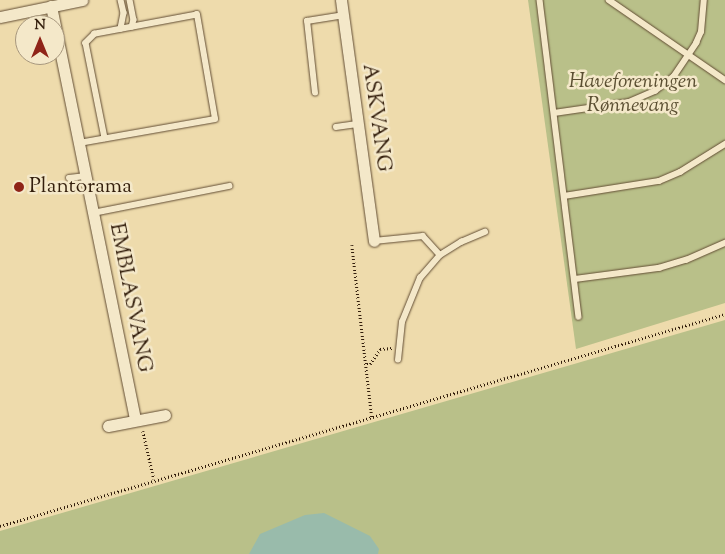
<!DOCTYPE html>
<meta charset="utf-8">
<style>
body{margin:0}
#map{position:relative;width:725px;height:554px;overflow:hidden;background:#eedbac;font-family:"Sorts Mill Goudy",serif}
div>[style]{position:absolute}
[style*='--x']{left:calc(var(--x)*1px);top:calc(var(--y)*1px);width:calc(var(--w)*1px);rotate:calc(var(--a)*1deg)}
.green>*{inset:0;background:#b9c089}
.water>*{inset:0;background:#99bbab}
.path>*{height:2.5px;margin-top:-1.25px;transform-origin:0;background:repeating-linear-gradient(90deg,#331e0c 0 1px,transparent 0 3.5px)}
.roads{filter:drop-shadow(0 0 1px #624d34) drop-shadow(0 0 1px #624d34)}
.service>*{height:5.5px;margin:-2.75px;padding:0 2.75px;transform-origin:2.75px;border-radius:2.75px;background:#f4e8c9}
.minor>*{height:11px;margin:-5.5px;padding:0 5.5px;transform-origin:5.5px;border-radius:5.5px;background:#f4e8c9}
.dots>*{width:14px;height:14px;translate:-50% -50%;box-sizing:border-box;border:2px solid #f4e8c9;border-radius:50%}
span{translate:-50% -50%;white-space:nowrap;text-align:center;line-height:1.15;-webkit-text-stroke:5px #f4e8c9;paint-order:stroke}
.park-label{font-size:21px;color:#5b4f32;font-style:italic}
.street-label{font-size:21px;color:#331e0c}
.poi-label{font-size:21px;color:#331e0c}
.left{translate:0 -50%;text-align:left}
.north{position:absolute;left:15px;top:15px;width:50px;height:50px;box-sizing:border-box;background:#f4e8c9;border:1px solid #a7977d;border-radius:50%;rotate:0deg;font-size:14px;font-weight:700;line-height:20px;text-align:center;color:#331e0c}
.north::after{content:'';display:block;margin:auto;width:18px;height:22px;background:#8f2418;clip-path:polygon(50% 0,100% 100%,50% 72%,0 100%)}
</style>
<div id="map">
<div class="green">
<div style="clip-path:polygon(528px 0,725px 0,725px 303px,576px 349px)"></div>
<div style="clip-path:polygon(725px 320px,725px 554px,0 554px,0 531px)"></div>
</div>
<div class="water">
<div style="clip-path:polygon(324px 513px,370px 536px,379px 549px,378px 554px,249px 554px,260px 534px,305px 515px)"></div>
</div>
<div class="path">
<div style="--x:352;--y:245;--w:173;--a:83.4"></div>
<div style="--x:367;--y:364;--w:3;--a:0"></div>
<div style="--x:370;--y:364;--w:18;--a:-56"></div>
<div style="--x:380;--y:349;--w:12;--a:-5"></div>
<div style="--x:143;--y:431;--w:49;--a:77.1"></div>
<div style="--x:0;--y:526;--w:755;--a:-16.3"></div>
</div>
<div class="roads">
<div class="service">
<div style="--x:121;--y:0;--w:13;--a:77"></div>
<div style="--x:124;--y:13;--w:16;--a:101"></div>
<div style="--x:130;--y:0;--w:20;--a:79"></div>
<div style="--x:134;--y:20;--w:7;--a:106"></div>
<div style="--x:540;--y:0;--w:319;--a:83"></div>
<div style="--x:609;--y:0;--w:141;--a:34.6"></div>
<div style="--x:315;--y:93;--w:72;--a:-96.3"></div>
<div style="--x:307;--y:21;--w:36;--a:-9"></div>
<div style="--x:554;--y:113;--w:76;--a:-8.3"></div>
<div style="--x:629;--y:102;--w:28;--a:-23"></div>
<div style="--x:655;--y:91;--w:24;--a:-38"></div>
<div style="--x:674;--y:76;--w:40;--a:-56"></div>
<div style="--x:696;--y:43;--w:12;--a:-66"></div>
<div style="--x:701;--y:32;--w:32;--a:-85"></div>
<div style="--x:336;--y:127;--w:21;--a:-8"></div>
<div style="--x:79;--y:143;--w:138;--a:-10"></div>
<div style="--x:215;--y:119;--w:106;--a:-99.8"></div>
<div style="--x:197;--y:15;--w:104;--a:169.4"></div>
<div style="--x:95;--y:34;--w:13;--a:135"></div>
<div style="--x:86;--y:43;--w:97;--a:78.7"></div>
<div style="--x:69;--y:178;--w:17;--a:-7"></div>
<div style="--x:564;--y:196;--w:96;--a:-9"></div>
<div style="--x:659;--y:181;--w:23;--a:-23"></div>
<div style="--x:680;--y:172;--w:53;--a:-31.9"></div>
<div style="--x:93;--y:213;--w:139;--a:-11.2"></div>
<div style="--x:374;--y:241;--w:49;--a:-5.8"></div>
<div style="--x:423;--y:236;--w:25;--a:48"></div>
<div style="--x:575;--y:279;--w:85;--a:-7.5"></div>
<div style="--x:659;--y:268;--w:28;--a:-17"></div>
<div style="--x:686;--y:260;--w:43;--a:-23.6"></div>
<div style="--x:398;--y:360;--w:38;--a:-84"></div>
<div style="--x:402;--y:322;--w:48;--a:-67.8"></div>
<div style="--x:420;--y:278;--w:30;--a:-49"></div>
<div style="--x:440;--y:255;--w:25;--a:-32"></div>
<div style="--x:461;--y:242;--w:26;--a:-23"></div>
</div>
<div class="minor">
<div style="--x:341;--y:0;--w:243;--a:82.2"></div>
<div style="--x:51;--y:6;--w:422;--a:78.5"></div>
<div style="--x:0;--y:17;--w:84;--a:-11.7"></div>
<div style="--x:108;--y:426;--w:58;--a:-10.9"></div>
</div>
</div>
<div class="dots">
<div style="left:19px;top:187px;background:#8f2418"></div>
</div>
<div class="park-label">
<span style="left:633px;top:94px">Haveforeningen<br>Rønnevang</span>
</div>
<div class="street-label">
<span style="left:376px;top:118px;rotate:82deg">ASKVANG</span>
<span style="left:130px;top:298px;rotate:79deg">EMBLASVANG</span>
</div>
<div class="poi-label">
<span class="left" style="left:29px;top:187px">Plantorama</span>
</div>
<div class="north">N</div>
</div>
